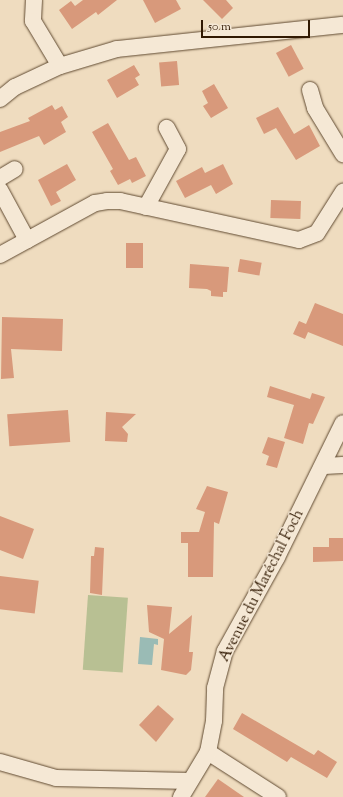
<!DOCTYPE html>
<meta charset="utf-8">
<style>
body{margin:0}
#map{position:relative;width:343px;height:797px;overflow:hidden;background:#efdcbf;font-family:"Sorts Mill Goudy",serif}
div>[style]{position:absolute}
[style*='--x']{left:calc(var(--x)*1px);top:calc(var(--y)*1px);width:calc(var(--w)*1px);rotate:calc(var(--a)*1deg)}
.green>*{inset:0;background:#b8c093;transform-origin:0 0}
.water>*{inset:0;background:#9abbb5}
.building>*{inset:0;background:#d8997b;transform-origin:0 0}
.roads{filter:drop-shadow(0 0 1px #604a31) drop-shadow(0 0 1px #604a31)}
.street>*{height:16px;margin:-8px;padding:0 8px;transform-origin:8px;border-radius:8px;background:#f5e8d5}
span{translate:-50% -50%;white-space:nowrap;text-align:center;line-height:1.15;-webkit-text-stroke:3px #f5e8d5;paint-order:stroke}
.street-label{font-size:15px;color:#311902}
.scale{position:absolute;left:201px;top:20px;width:109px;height:18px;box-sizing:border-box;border:2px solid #311902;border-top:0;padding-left:5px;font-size:12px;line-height:14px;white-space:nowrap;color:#311902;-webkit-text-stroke:3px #f5e8d5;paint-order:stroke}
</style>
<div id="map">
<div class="green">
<div style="left:88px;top:595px;width:40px;height:75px;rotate:4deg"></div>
</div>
<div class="water">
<div style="clip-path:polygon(140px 637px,158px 639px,158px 645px,154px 644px,152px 665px,138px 664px)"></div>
</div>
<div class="building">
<div style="clip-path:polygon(83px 0,117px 0,98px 15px,96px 12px,72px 29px,59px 10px,71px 1px,75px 6px)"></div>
<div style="clip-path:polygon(143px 0,176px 0,181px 9px,155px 23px)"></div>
<div style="clip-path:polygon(203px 0,226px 0,233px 8px,222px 19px)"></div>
<div style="left:291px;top:45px;width:27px;height:17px;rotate:62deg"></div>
<div style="left:177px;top:61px;width:24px;height:18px;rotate:85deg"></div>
<div style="clip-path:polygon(134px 65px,140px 75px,135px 78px,139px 85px,117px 98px,107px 80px)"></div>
<div style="clip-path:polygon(214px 84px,228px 108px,211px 118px,203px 106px,208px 103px,202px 91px)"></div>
<div style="clip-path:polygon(52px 105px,55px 110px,62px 106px,68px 117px,61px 122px,66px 132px,44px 145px,39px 136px,0 152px,0 132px,30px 121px,28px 118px)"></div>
<div style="clip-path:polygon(278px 107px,294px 134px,309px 125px,320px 146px,296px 160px,276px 128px,264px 134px,256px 118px)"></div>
<div style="clip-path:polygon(108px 123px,129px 160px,136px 157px,146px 176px,132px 183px,130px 179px,118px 185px,110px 171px,113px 169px,92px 132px)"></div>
<div style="clip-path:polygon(67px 164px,76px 180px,56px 192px,61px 201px,51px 206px,38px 180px)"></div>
<div style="clip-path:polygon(223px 164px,233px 184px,216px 194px,211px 185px,185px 198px,176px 181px,202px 167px,205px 173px)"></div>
<div style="left:271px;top:200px;width:30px;height:18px;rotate:2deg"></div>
<div style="left:126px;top:243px;width:17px;height:25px"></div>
<div style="left:240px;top:259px;width:22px;height:13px;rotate:10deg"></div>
<div style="clip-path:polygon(190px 264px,229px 267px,227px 292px,223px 292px,223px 297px,211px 296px,211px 291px,207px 289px,189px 288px)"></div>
<div style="clip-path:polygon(315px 303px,343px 314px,343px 346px,308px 332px,305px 339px,293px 334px,299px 321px,306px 324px)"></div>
<div style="clip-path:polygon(2px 317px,63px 319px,62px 351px,11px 349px,14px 378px,1px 379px)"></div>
<div style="clip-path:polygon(270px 386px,310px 399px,312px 393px,325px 397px,313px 424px,309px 423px,303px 444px,284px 438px,294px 405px,267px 397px)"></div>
<div style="left:68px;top:410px;width:32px;height:61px;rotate:86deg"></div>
<div style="clip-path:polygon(106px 412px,136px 414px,122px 427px,128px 434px,127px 442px,105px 441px)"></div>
<div style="clip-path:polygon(268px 437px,285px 442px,277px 468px,266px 465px,269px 456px,262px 453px)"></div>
<div style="clip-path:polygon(207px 486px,228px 492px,219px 524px,214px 522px,213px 577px,188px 577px,188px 543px,181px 543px,181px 532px,199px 532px,205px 512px,196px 509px)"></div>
<div style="clip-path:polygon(0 516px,34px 529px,23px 559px,0 550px)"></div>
<div style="clip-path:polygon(329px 538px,343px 538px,343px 561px,313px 562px,313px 547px,329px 547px)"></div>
<div style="clip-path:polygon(95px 547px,104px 548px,102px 595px,90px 593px,91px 556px,94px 556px)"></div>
<div style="left:0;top:576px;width:39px;height:33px;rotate:7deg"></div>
<div style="clip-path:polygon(147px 605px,172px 607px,169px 634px,192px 615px,189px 652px,193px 652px,191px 670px,186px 675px,161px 670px,164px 639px,149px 632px)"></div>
<div style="clip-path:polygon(158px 705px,174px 719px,156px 742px,139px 725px)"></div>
<div style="clip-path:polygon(242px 713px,314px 755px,318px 750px,337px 762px,327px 778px,291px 757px,287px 762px,233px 729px)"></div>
<div style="clip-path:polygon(218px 779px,244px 797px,205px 797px)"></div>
</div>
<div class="roads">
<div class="street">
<div style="--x:34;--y:0;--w:21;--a:93"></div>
<div style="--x:33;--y:21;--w:52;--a:59"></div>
<div style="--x:310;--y:90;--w:19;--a:74"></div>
<div style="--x:315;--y:108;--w:54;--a:58.7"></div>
<div style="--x:0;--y:99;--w:19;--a:-39"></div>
<div style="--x:15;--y:87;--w:50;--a:-25"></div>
<div style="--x:60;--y:66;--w:59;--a:-16.6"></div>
<div style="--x:117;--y:49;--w:227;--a:-6.1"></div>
<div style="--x:0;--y:178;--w:17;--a:-31"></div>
<div style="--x:0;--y:190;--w:57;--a:61.6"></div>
<div style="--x:146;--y:207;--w:66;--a:-61.1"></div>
<div style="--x:178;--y:149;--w:24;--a:-118"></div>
<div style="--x:0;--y:255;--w:108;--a:-28.7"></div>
<div style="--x:95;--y:203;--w:12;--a:-9"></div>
<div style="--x:107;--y:201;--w:13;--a:0"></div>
<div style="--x:120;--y:201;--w:183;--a:12.3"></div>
<div style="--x:299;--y:240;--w:19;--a:-21"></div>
<div style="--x:317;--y:233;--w:49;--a:-57.6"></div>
<div style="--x:324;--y:466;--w:19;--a:-3"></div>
<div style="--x:208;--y:752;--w:83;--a:32.7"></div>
<div style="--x:0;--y:762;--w:58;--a:15.9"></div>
<div style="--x:56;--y:778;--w:134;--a:1.3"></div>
<div style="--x:181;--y:797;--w:52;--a:-59"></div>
<div style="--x:208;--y:752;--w:32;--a:-79"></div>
<div style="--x:214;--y:721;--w:33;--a:-88"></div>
<div style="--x:215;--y:688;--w:38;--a:-75"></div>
<div style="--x:225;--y:651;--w:107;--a:-61"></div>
<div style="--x:277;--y:557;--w:149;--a:-63.8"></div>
</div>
</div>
<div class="street-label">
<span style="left:262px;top:586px;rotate:-63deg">Avenue du Maréchal Foch</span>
</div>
<div class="scale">50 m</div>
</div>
